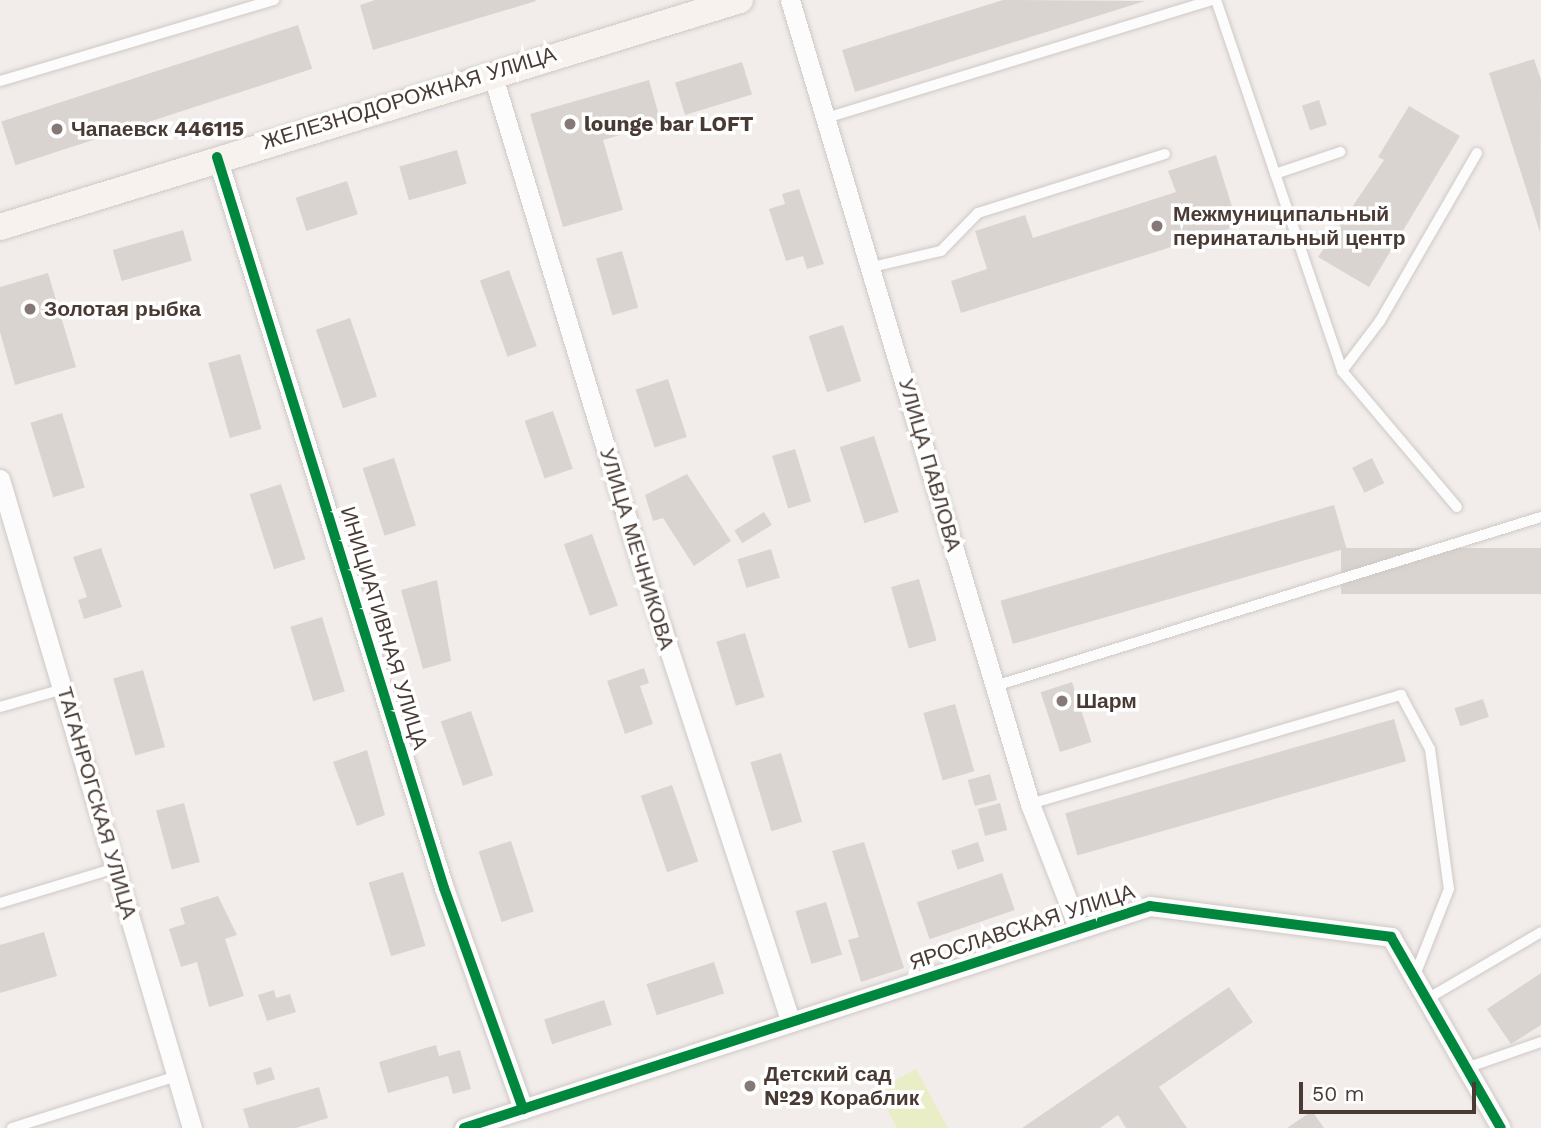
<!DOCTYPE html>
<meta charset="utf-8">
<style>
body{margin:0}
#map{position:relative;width:1541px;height:1128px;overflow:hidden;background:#f2edea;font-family:"Work Sans",sans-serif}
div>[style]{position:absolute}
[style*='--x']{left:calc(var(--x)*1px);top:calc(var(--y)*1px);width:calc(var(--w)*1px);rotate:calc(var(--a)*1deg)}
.green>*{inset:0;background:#e9eec7}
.building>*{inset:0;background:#dad4d0;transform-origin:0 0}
.roads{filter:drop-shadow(0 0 2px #cec9c6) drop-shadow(0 0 2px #cec9c6)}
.service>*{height:10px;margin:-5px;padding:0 5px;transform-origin:5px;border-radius:5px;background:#fdfcfc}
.minor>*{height:19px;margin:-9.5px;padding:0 9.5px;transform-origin:9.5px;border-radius:9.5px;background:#fdfcfc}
.secondary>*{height:26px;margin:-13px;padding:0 13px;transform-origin:13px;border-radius:13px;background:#f7f2ee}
.cycleway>*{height:10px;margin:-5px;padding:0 5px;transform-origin:5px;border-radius:5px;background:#00873e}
.dots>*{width:19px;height:19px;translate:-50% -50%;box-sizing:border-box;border:4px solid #fff;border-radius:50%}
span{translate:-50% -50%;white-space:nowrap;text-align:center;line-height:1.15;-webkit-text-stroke:7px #fff;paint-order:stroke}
.street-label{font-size:21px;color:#493b34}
.poi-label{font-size:21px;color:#493b34;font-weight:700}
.left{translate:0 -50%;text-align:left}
.scale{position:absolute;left:1299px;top:1082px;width:177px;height:32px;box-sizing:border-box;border:4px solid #493b34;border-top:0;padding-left:9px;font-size:21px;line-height:24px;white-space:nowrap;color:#493b34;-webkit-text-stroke:5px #fff;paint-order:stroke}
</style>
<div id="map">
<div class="green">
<div style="clip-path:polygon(916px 1069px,948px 1128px,897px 1128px,877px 1090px)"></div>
</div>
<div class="building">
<div style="clip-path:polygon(375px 0,535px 0,536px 1px,373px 50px,360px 5px)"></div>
<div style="clip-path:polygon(1003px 0,1145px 1px,855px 92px,842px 50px)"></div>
<div style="left:298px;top:25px;width:46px;height:312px;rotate:72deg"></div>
<div style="clip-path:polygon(1534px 59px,1541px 80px,1540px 232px,1489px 73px)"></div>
<div style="left:742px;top:62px;width:34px;height:70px;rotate:73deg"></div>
<div style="clip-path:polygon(649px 80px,661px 123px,603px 140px,623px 210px,563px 227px,530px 114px)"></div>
<div style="left:1319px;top:100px;width:26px;height:18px;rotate:72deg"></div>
<div style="clip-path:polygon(1409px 106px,1460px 136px,1369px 287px,1318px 257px,1384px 160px,1378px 157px)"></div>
<div style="left:457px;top:150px;width:35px;height:60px;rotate:74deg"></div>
<div style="clip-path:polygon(1216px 155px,1238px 226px,961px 313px,951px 281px,987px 269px,975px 231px,1025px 215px,1033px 238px,1176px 192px,1168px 171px)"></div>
<div style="left:347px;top:181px;width:35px;height:54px;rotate:72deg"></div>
<div style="clip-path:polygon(799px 189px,824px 264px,807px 269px,803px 256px,786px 261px,769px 209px,785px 204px,782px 194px)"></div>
<div style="left:183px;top:230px;width:32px;height:73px;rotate:74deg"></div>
<div style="left:622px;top:251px;width:59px;height:27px;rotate:74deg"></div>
<div style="left:509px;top:270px;width:81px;height:31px;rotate:70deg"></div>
<div style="clip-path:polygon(48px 273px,76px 367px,15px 385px,0 332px,0 287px)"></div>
<div style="left:350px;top:318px;width:83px;height:36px;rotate:71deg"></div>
<div style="left:843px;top:325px;width:59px;height:36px;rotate:72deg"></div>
<div style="left:240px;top:354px;width:78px;height:33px;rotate:74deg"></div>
<div style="left:668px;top:379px;width:61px;height:34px;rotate:72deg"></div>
<div style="left:553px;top:411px;width:61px;height:30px;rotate:71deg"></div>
<div style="left:62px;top:413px;width:78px;height:33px;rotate:73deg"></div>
<div style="left:874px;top:436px;width:80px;height:36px;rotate:72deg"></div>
<div style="left:795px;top:449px;width:55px;height:24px;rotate:73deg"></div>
<div style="left:394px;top:458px;width:71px;height:33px;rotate:72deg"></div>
<div style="left:1372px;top:458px;width:28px;height:22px;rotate:64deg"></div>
<div style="clip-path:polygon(687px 474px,731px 541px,694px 566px,663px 518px,653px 521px,645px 495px)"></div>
<div style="left:281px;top:484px;width:79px;height:33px;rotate:72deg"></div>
<div style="left:1334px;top:505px;width:45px;height:347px;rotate:74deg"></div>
<div style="left:764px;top:512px;width:15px;height:35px;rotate:58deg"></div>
<div style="left:592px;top:534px;width:76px;height:30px;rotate:70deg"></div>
<div style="clip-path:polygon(101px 548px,122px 607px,84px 619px,78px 600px,87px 597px,73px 557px)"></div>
<div style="left:1541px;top:548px;width:46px;height:200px;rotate:90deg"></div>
<div style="left:771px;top:549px;width:30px;height:35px;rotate:73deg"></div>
<div style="left:919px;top:579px;width:64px;height:29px;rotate:74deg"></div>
<div style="clip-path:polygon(437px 580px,451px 661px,423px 669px,401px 590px)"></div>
<div style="left:322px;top:617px;width:78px;height:33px;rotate:73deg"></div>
<div style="left:745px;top:633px;width:67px;height:30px;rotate:73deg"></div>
<div style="clip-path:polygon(644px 668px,649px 683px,640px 686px,653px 724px,625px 734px,607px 681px)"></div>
<div style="left:143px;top:670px;width:80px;height:31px;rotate:74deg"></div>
<div style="left:1072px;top:682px;width:63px;height:33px;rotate:72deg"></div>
<div style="left:1483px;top:699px;width:19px;height:30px;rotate:72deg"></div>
<div style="left:955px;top:704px;width:70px;height:33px;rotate:74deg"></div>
<div style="left:471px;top:711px;width:68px;height:32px;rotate:71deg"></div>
<div style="left:1394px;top:719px;width:44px;height:342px;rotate:74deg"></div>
<div style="clip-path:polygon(367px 750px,385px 815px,357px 826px,333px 762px)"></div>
<div style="left:781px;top:753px;width:72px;height:32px;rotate:73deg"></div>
<div style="left:990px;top:774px;width:27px;height:23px;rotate:75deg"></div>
<div style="left:672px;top:785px;width:81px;height:33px;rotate:71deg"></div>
<div style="left:184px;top:803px;width:61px;height:29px;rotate:75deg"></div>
<div style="left:1000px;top:803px;width:28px;height:23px;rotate:75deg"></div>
<div style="left:511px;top:841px;width:74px;height:34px;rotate:72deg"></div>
<div style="clip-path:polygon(864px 842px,904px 968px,861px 982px,848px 940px,859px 937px,832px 851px)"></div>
<div style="left:978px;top:842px;width:20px;height:28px;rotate:72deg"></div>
<div style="left:403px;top:872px;width:77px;height:36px;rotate:73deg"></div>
<div style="left:1002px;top:873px;width:39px;height:90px;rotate:71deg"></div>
<div style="clip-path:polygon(218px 896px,237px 935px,225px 939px,244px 996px,209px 1007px,197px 962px,181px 967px,169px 929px,185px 924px,180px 908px)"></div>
<div style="left:826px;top:902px;width:55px;height:32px;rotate:73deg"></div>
<div style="clip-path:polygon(44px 932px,57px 976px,0 993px,0 945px)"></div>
<div style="left:714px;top:962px;width:33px;height:71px;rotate:72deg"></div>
<div style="clip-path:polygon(1541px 973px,1541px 1025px,1511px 1044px,1487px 1009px)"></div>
<div style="clip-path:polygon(1229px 987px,1253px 1022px,1159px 1087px,1187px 1128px,1126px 1128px,1118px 1115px,1100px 1128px,1022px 1128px)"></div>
<div style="clip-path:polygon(274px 990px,276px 998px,290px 994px,296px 1012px,267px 1021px,258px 995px)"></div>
<div style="left:604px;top:1000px;width:26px;height:63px;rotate:72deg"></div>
<div style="clip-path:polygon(436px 1045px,439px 1056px,460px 1050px,471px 1089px,453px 1094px,448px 1076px,388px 1093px,379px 1062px)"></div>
<div style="left:271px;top:1067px;width:13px;height:19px;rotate:72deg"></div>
<div style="clip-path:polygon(319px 1087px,328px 1118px,296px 1128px,249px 1128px,243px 1109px)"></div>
<div style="clip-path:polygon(1312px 1111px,1324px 1128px,1287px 1128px)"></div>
</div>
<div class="roads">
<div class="service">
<div style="--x:1216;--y:0;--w:392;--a:71.2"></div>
<div style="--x:1342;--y:371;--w:63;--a:-52.8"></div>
<div style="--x:1380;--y:321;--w:194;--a:-60"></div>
<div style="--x:0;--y:81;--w:286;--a:-16.5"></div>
<div style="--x:826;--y:118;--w:404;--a:-17"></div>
<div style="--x:1275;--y:174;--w:69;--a:-18.7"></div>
<div style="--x:872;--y:267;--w:71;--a:-13.1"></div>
<div style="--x:941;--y:251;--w:53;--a:-45.8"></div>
<div style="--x:978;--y:213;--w:196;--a:-17.5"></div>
<div style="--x:1342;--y:371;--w:178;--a:49.8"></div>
<div style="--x:995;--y:686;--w:572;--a:-17.2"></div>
<div style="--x:0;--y:707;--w:66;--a:-15.9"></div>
<div style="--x:1030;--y:804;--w:387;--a:-16.4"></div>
<div style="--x:1401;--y:695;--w:61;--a:61.8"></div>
<div style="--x:1430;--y:749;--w:141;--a:82.3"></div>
<div style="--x:1449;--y:889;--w:92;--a:111.6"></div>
<div style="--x:0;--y:903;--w:120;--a:-16.9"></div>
<div style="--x:1427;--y:999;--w:132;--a:-30.4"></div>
<div style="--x:1466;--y:1068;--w:79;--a:-19.1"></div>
<div style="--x:12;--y:1128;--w:173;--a:-17.5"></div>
</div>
<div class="minor">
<div style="--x:790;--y:0;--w:839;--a:73.38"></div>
<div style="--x:1030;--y:804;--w:132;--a:68.7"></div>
<div style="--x:492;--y:73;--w:507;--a:73.14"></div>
<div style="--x:639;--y:558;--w:488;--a:71.9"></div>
<div style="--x:217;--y:157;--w:765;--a:72.75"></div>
<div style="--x:444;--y:888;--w:235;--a:70.3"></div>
<div style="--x:0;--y:479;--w:677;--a:73.52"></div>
<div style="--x:464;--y:1128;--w:721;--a:-17.93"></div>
<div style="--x:1150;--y:906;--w:243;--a:7.3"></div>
<div style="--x:1391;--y:937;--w:220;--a:60.1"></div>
</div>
<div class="secondary">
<div style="--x:0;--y:227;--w:774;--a:-17.05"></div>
</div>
</div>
<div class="cycleway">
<div style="--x:217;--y:157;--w:765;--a:72.75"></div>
<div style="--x:444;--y:888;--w:235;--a:70.3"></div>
<div style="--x:464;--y:1128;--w:721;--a:-17.93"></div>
<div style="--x:1150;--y:906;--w:243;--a:7.3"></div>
<div style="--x:1391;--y:937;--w:220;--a:60.1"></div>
</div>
<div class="dots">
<div style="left:570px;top:124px;background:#847974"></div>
<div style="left:57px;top:129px;background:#847974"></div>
<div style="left:1157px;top:226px;background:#847974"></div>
<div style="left:30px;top:309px;background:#847974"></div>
<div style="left:1062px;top:701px;background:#847974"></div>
<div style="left:750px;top:1086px;background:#847974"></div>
</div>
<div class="street-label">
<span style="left:409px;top:98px;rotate:-17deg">ЖЕЛЕЗНОДОРОЖНАЯ УЛИЦА</span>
<span style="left:930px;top:465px;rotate:74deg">УЛИЦА ПАВЛОВА</span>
<span style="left:637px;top:549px;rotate:73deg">УЛИЦА МЕЧНИКОВА</span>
<span style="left:384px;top:628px;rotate:73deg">ИНИЦИАТИВНАЯ УЛИЦА</span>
<span style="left:97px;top:803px;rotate:74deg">ТАГАНРОГСКАЯ УЛИЦА</span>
<span style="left:1022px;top:927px;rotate:-18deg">ЯРОСЛАВСКАЯ УЛИЦА</span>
</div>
<div class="poi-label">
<span class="left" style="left:584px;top:124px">lounge bar LOFT</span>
<span class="left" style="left:71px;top:129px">Чапаевск 446115</span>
<span class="left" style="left:1173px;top:226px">Межмуниципальный<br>перинатальный центр</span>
<span class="left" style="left:44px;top:309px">Золотая рыбка</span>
<span class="left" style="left:1076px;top:701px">Шарм</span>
<span class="left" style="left:764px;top:1086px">Детский сад<br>№29 Кораблик</span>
</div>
<div class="scale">50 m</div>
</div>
